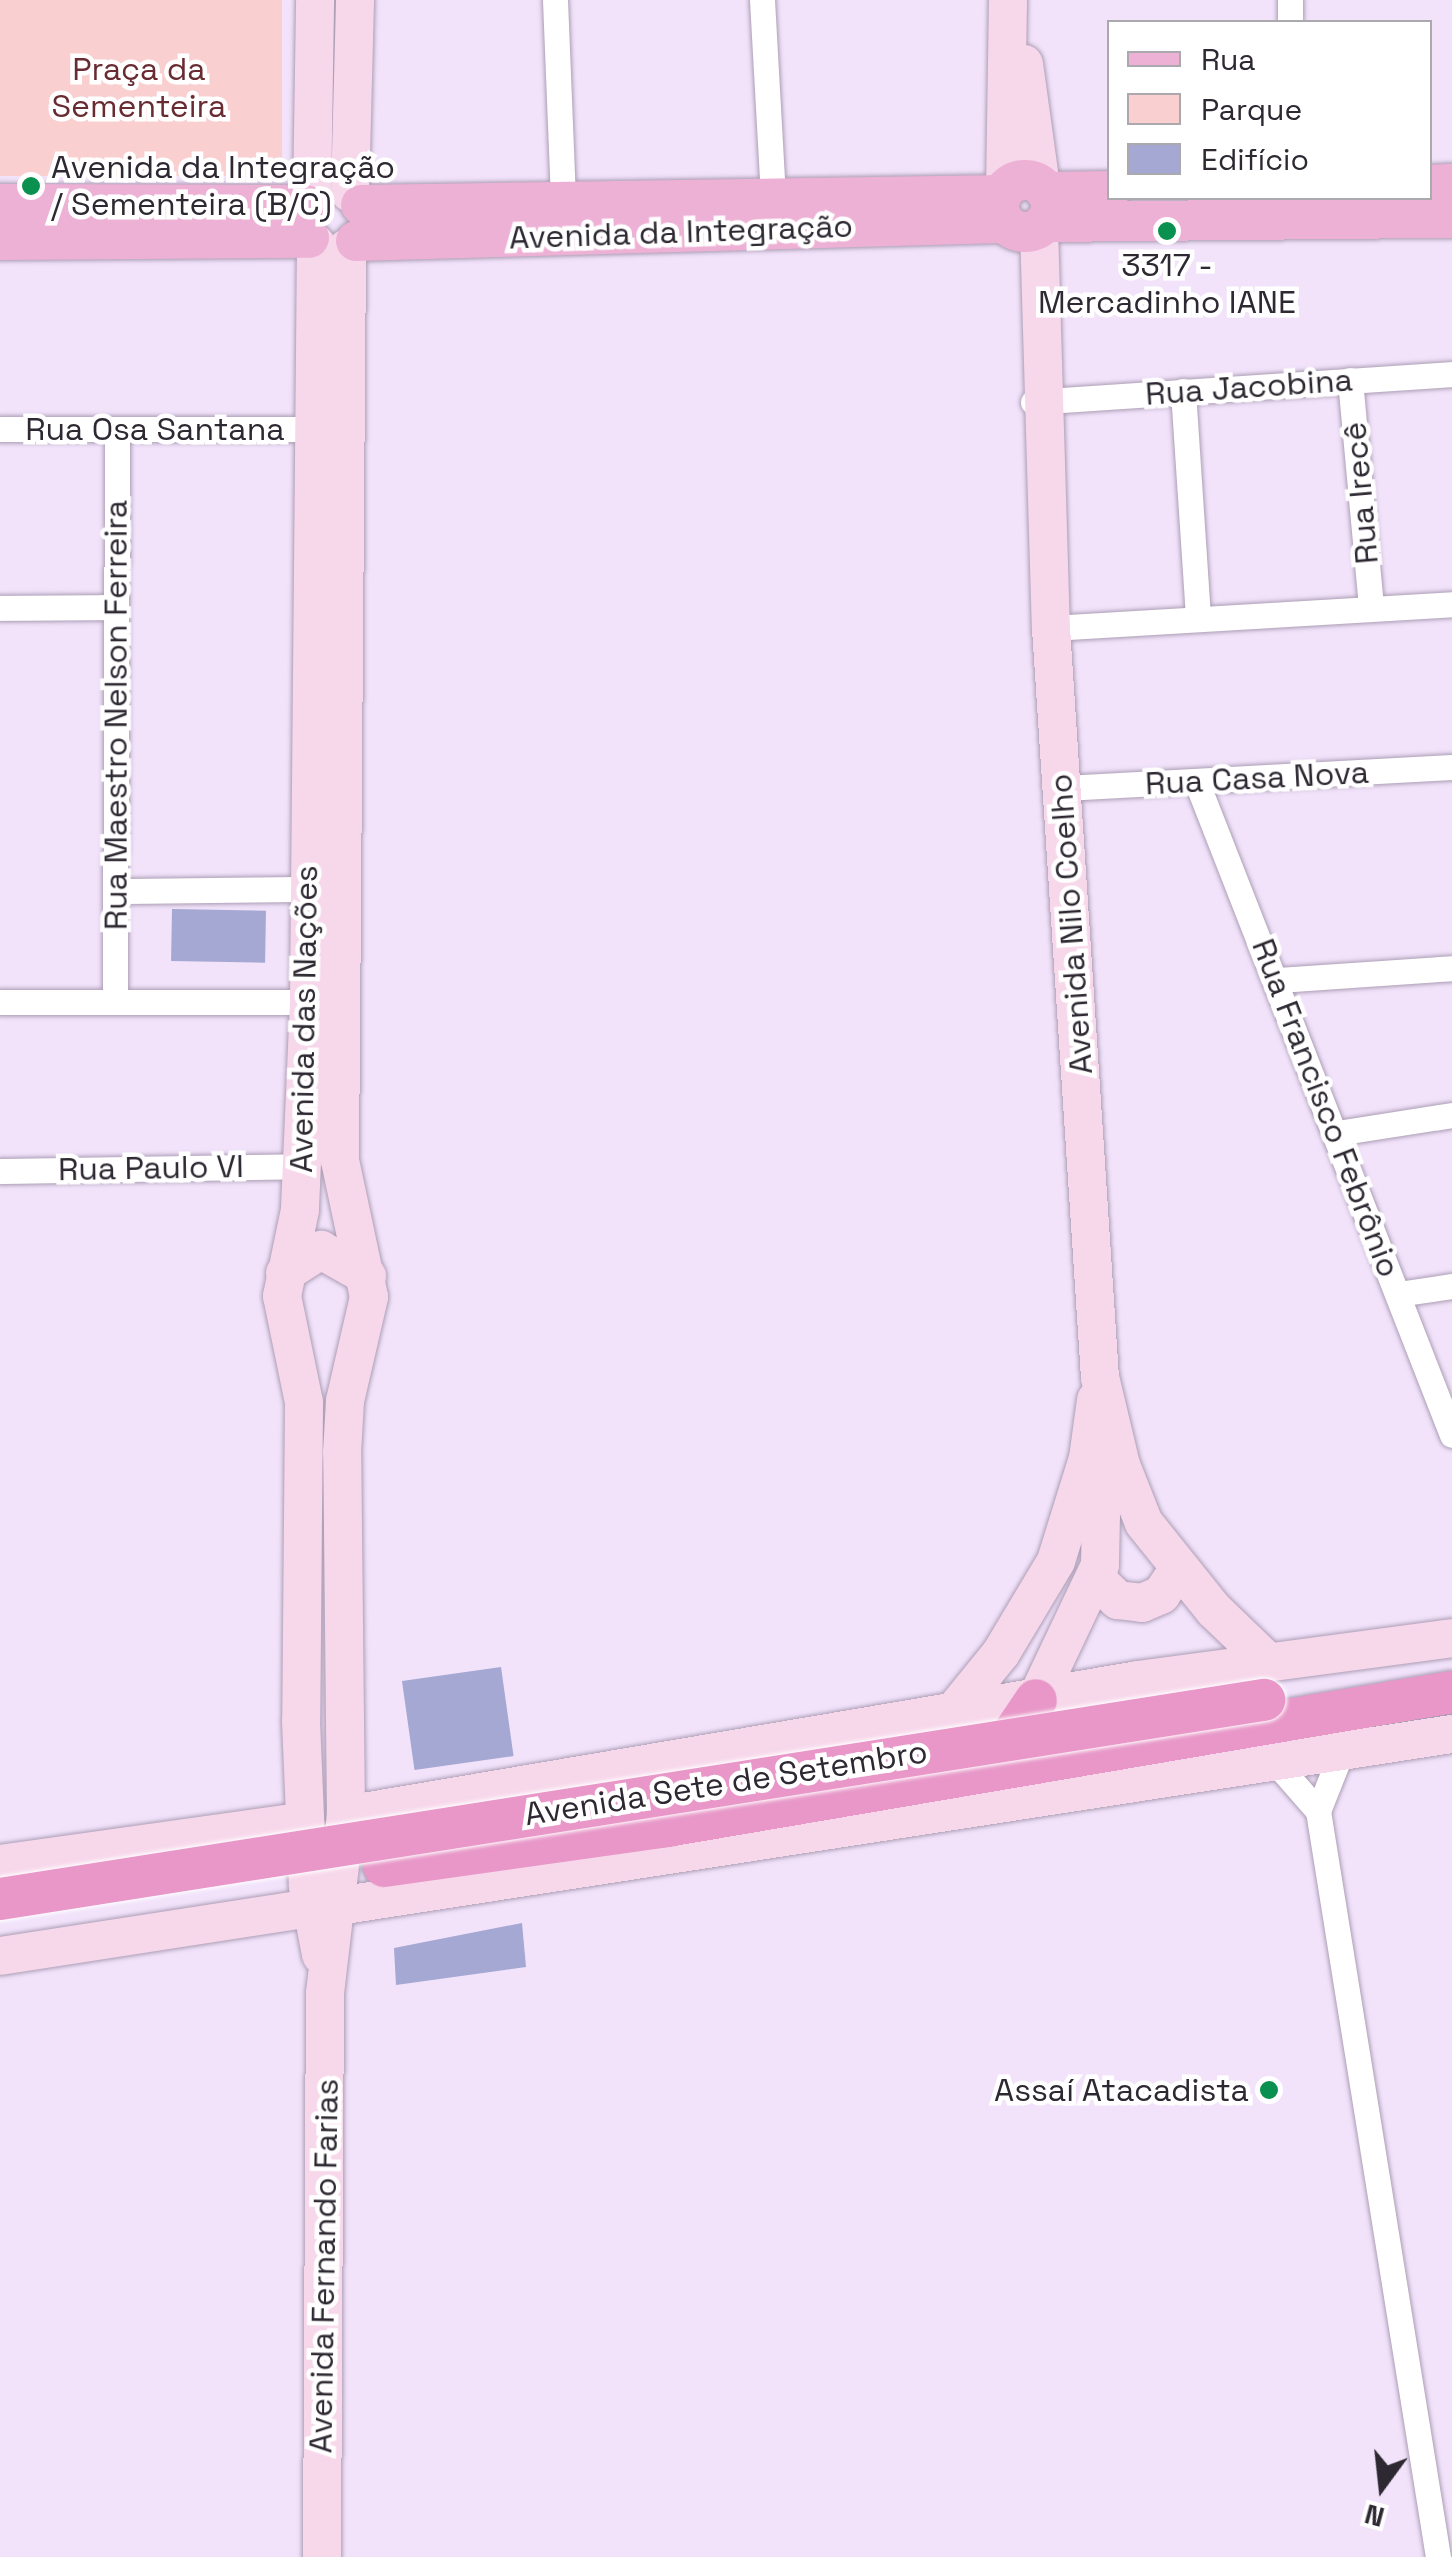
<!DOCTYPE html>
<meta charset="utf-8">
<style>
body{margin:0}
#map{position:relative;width:1452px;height:2557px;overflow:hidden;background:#f2e3fb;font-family:"Space Grotesk",sans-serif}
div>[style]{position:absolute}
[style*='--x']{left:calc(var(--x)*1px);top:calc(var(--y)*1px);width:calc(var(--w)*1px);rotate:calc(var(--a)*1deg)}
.green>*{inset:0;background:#f9cfd0;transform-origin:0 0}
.building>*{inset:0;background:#a4a8d2;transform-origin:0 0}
.roads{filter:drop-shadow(0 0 2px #ac9eb5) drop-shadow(0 0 2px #ac9eb5)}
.minor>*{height:25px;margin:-12.5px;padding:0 12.5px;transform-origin:12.5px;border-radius:12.5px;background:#fff}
.secondary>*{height:38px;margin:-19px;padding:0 19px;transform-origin:19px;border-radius:19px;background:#f7d8eb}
.primary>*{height:40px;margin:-20px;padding:0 20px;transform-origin:20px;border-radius:20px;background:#eeb1d6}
.primary>.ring{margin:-20px;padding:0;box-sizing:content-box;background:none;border:40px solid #eeb1d6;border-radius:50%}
.trunk>*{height:42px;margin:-21px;padding:0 21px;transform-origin:21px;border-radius:21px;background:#e897c8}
.bridges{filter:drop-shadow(0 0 2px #fff) drop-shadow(0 0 2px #fff)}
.trunk-bridge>*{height:42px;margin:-21px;padding:0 21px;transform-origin:21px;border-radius:21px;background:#e897c8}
.dots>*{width:28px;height:28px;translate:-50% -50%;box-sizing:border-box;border:5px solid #fff;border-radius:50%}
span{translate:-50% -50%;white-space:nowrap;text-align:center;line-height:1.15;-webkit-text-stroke:9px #fff;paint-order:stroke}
.park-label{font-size:32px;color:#692b32}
.poi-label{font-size:32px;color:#2d2831}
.left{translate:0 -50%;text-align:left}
.right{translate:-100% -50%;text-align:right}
.street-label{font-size:32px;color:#2d2831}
.legend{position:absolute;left:1107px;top:20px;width:325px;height:180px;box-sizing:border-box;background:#fff;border:2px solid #aba9ad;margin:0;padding:12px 18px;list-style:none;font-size:30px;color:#2d2831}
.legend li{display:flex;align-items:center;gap:20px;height:50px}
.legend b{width:50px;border:2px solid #aba9ad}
.north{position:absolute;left:1332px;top:2437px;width:100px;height:100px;-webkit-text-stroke:8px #fff;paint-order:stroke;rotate:195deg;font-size:28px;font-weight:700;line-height:40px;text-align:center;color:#2d2831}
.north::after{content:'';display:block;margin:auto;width:35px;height:45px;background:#2d2831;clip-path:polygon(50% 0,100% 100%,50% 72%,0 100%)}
</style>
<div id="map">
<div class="green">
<div style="left:0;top:0;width:282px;height:176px"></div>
</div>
<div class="building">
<div style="left:172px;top:909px;width:94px;height:52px;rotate:1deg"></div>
<div style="left:501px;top:1667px;width:90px;height:100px;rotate:82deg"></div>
<div style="clip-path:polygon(522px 1923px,526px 1967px,396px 1985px,394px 1948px)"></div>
</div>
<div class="roads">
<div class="minor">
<div style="--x:555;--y:0;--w:201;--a:87.7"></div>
<div style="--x:762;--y:0;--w:197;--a:86.8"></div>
<div style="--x:1290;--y:0;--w:22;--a:90"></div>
<div style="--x:1350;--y:380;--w:228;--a:84.7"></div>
<div style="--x:1183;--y:391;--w:227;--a:86.2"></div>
<div style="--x:1033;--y:402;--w:420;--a:-3.8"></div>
<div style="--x:0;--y:429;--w:311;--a:0"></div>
<div style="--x:0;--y:608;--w:116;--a:-0.5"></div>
<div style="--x:1051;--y:628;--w:402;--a:-3.4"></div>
<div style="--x:1197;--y:783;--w:700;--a:68.64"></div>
<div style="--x:1063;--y:788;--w:390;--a:-3.1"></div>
<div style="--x:116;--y:891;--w:191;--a:-0.6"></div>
<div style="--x:1278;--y:980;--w:174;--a:-3.9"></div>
<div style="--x:0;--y:1002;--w:309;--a:0"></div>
<div style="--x:115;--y:1002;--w:573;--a:-89.8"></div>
<div style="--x:1337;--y:1133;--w:116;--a:-8.9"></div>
<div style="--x:0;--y:1171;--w:302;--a:-0.9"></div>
<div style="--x:1398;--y:1294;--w:55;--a:-8.4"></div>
<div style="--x:1341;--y:1753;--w:62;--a:111.6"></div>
<div style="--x:1318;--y:1811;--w:756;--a:80.86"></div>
<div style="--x:1275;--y:1762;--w:65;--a:48.7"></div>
</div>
<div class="secondary">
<div style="--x:1024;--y:64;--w:123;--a:82.1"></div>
<div style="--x:1005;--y:190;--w:190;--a:-89.1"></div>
<div style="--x:350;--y:193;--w:193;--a:-88.5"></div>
<div style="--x:312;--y:197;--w:197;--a:-89.1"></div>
<div style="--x:1039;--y:228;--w:400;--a:88.3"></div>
<div style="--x:1051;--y:628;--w:751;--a:86.26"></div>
<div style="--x:1100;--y:1377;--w:90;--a:76.6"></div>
<div style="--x:1121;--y:1465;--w:62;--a:68.4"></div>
<div style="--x:1144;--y:1523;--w:112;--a:51.2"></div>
<div style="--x:1214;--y:1610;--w:72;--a:43.9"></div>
<div style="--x:316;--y:244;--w:758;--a:90.53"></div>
<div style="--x:309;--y:1002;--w:208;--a:92.5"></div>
<div style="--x:300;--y:1210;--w:88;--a:101.8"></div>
<div style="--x:282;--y:1296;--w:108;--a:78.3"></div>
<div style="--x:304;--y:1402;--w:319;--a:90.5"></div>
<div style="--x:301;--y:1721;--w:165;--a:87.6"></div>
<div style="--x:308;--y:1886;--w:70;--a:79.3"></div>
<div style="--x:285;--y:1273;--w:43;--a:-32.6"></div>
<div style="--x:321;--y:1250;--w:53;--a:29.5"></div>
<div style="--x:1095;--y:1578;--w:32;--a:44"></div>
<div style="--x:1118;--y:1600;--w:24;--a:7"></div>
<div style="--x:1142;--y:1603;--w:21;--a:-23"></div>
<div style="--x:1161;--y:1595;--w:30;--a:-56"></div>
<div style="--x:1036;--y:1700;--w:149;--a:-64.6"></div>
<div style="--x:1100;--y:1565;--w:50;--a:-88.9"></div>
<div style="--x:1101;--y:1515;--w:51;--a:-103.5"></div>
<div style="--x:949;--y:1717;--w:82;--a:-50.9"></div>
<div style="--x:1001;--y:1653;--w:107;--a:-59.1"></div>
<div style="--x:1056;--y:1561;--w:108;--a:-72.7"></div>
<div style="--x:1088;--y:1458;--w:59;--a:-82.1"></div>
<div style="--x:346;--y:1815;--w:803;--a:-9.67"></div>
<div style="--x:1138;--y:1680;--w:317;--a:-7.6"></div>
<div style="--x:0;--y:1864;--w:308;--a:-8"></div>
<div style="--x:338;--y:1906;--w:1127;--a:-8.78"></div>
<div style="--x:0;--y:1956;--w:315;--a:-8.8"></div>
<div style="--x:322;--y:2557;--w:564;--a:-89.7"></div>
<div style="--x:325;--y:1993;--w:179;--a:-83.3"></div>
<div style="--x:346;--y:1815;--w:362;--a:-90.6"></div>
<div style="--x:342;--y:1453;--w:52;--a:-86.7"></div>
<div style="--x:345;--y:1401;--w:107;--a:-77"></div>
<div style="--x:369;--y:1297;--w:139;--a:-102"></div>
<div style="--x:340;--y:1161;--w:913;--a:-89.56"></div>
</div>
<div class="primary">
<div class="ring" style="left:999px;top:180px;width:12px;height:12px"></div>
<div style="--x:1430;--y:185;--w:22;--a:-3"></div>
<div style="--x:1046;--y:192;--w:64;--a:-0.9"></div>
<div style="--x:0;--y:204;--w:306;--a:0.2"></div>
<div style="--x:361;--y:205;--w:641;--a:-0.89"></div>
<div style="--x:1045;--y:222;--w:407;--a:-0.6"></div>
<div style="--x:0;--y:240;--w:309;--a:-0.4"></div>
<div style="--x:356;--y:241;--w:650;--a:-1.59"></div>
</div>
<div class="trunk">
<div style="--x:1009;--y:1740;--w:48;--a:-56"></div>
<div style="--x:384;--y:1866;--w:286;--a:-8"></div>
<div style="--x:667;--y:1826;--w:796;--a:-9.69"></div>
</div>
</div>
<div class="bridges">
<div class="trunk-bridge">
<div style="--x:0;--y:1899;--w:1280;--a:-8.95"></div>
</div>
</div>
<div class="dots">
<div style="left:31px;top:186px;background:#0b914f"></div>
<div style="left:1167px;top:231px;background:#0b914f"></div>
<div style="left:1269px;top:2090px;background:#0b914f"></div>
</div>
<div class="park-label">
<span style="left:139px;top:88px">Praça da<br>Sementeira</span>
</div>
<div class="poi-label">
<span class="left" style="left:51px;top:186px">Avenida da Integração<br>/ Sementeira (B/C)</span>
<span style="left:1167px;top:284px">3317 -<br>Mercadinho IANE</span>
<span class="right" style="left:1249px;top:2090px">Assaí Atacadista</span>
</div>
<div class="street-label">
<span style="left:681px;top:232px;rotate:-2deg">Avenida da Integração</span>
<span style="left:1249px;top:387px;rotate:-4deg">Rua Jacobina</span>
<span style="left:155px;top:429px">Rua Osa Santana</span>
<span style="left:1361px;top:493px;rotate:-95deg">Rua Irecê</span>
<span style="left:116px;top:715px;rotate:-90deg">Rua Maestro Nelson Ferreira</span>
<span style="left:1257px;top:778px;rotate:-3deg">Rua Casa Nova</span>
<span style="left:1071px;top:924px;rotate:-94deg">Avenida Nilo Coelho</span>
<span style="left:304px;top:1019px;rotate:-89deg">Avenida das Nações</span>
<span style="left:1326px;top:1108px;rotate:69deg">Rua Francisco Febrônio</span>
<span style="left:151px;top:1168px;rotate:-1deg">Rua Paulo VI</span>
<span style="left:726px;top:1783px;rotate:-9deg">Avenida Sete de Setembro</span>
<span style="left:324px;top:2266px;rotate:-89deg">Avenida Fernando Farias</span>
</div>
<ul class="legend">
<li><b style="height:12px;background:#eeb1d6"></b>Rua</li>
<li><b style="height:28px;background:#f9cfd0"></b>Parque</li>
<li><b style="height:28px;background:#a4a8d2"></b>Edifício</li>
</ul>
<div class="north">N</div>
</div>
